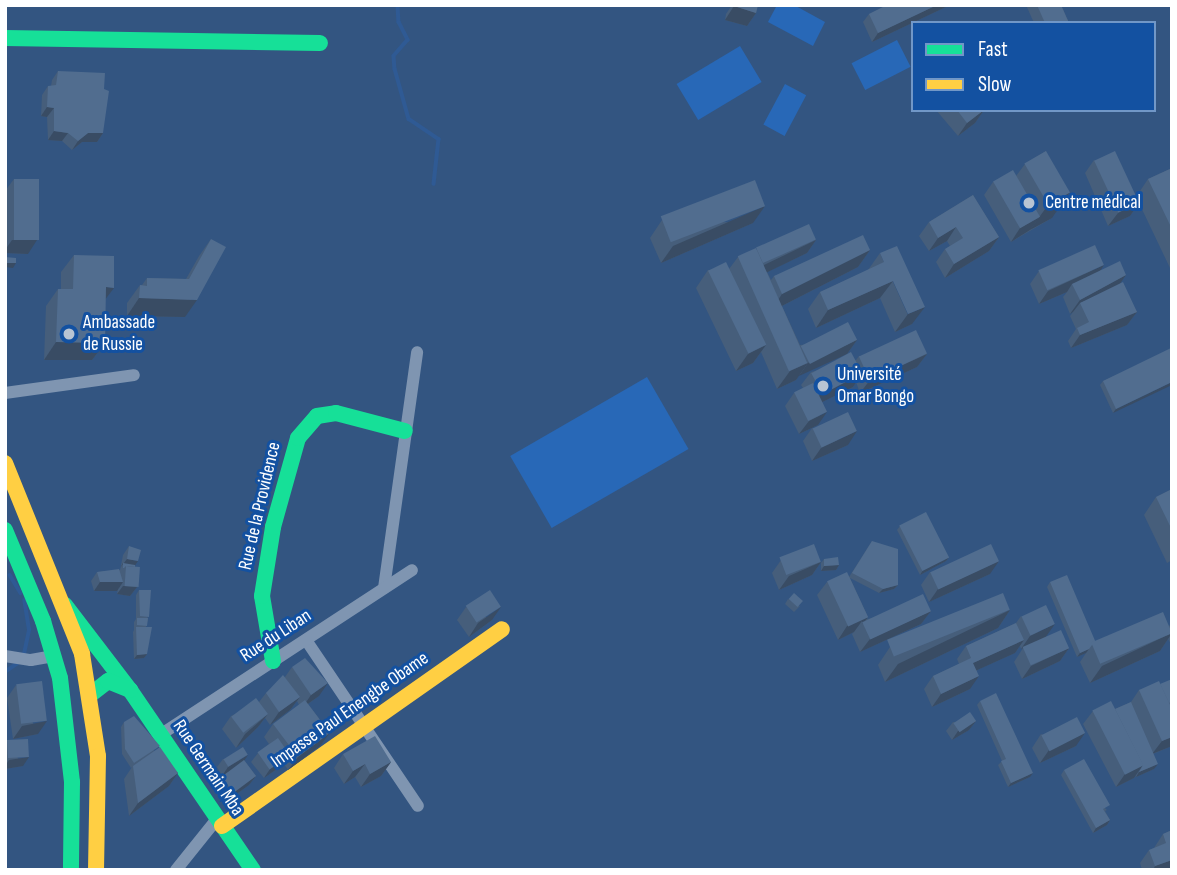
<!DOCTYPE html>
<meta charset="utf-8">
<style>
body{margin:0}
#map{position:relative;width:1177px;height:875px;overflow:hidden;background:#335581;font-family:"Sofia Sans Condensed",sans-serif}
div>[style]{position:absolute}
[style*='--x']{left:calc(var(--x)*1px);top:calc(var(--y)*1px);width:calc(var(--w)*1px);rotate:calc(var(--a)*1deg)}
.green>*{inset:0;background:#2868b7;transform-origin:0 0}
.stream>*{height:3.5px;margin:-1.75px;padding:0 1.75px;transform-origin:1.75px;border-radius:1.75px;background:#2f5a94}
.street>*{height:12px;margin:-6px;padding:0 6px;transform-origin:6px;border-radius:6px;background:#7f95b1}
.fast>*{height:16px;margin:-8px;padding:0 8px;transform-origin:8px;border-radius:8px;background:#16e098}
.slow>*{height:16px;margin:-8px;padding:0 8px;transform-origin:8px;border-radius:8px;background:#ffcf43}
.wall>*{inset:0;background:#465e7b}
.shaded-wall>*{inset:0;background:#394c64}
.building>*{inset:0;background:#516d8f;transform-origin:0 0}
.dots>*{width:19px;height:19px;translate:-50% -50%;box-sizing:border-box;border:4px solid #1351a1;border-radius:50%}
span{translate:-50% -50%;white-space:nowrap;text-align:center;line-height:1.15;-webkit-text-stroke:6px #1351a1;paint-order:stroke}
.poi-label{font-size:19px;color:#fff}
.left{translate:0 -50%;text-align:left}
.street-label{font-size:19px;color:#fff}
.frame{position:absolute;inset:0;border:7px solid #fff;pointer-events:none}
.legend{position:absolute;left:911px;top:21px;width:245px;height:91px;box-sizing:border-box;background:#1351a1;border:2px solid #7197c7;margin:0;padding:9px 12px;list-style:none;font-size:21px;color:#fff}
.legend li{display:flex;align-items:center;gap:14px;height:35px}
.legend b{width:35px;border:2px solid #7197c7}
</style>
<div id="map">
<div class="green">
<div style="clip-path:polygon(777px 5px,794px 5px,825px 22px,813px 46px,768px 22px)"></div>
<div style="left:897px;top:40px;width:30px;height:51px;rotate:63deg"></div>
<div style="left:740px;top:46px;width:42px;height:74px;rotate:59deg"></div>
<div style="left:785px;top:84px;width:24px;height:46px;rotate:28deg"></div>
<div style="left:647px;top:377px;width:83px;height:158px;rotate:60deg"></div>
</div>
<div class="stream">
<div style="--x:398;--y:5;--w:17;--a:87"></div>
<div style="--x:399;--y:22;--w:20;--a:63"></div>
<div style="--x:408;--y:40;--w:21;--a:131"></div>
<div style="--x:394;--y:56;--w:13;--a:86"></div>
<div style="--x:395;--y:69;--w:52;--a:74.4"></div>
<div style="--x:409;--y:119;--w:36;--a:34"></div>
<div style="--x:439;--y:139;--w:45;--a:96.3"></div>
<div style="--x:10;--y:575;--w:21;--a:59"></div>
<div style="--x:24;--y:654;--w:25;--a:-78"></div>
<div style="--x:29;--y:630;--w:30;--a:-99"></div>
<div style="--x:5;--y:672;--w:16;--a:-35"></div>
</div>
<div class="street">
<div style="--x:5;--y:393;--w:130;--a:-7.9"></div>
<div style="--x:384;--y:588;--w:238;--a:-82"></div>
<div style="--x:306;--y:640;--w:200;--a:56"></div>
<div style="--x:5;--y:656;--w:26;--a:9"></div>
<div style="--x:31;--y:660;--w:23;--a:-10"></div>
<div style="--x:160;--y:735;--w:301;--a:-33.2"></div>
<div style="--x:176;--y:870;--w:65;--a:-51.2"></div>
</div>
<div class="fast">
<div style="--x:5;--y:38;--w:315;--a:0.9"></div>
<div style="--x:5;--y:530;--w:99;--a:67.3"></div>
<div style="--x:43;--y:621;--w:59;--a:73.4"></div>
<div style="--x:60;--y:678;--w:105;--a:83.4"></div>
<div style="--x:72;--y:782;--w:88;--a:90.7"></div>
<div style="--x:65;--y:605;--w:107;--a:52.6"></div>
<div style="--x:130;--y:690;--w:218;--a:55.7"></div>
<div style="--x:273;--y:661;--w:66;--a:-99.6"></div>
<div style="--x:262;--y:596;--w:70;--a:-80.9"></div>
<div style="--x:273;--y:527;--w:92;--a:-74.3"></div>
<div style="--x:298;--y:438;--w:29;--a:-49"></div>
<div style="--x:317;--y:416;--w:19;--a:-9"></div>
<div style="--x:336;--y:413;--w:71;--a:14.6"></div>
<div style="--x:90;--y:695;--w:23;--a:-38"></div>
<div style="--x:108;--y:681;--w:24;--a:22"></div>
</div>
<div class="slow">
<div style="--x:5;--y:463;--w:206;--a:68"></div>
<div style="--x:82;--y:654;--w:103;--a:81.1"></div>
<div style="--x:98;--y:756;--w:114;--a:91"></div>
<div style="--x:222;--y:826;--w:342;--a:-35.1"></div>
</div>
<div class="wall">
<div style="clip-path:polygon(732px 5px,758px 5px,756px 13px,747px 26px,725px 20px,726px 14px)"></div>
<div style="clip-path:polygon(887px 5px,950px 5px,872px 42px,863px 22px,869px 14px)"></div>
<div style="clip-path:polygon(1026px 5px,1061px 5px,1069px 23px,1034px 23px)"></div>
<div style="clip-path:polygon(58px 71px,103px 133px,97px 142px,82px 142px,72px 150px,62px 141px,48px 140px,47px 117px,41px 116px,42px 95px,48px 86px,51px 86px,52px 80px)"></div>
<div style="clip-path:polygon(936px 110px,984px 110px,975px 123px,958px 136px)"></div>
<div style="clip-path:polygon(1046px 151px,1052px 218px,1011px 242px,984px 195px,993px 182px,1016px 176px,1025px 164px)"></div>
<div style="clip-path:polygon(1094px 160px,1136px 197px,1148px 179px,1172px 168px,1172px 267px,1170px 268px,1139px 203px,1130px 216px,1108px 226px,1085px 173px)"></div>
<div style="clip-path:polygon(14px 179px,28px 254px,5px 253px,5px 191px)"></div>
<div style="clip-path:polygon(973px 195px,999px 237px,989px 251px,945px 278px,936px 262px,945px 249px,950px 246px,947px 241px,929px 251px,919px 236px,929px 222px)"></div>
<div style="clip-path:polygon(662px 220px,753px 223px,661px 263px,650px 238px)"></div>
<div style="clip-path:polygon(211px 239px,185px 317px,127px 316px,127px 303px,140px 285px,142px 285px,147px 278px,186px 279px,199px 256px)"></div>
<div style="clip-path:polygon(816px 240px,807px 253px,767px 272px,771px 280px,774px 276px,870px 250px,858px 267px,782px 306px,800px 345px,857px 340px,847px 354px,799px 375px,796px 380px,777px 389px,761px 352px,753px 363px,736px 371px,696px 288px,708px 270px,729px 269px,738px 257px,757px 250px)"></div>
<div style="clip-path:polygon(880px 253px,912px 324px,895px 332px,880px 298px,816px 328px,808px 309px,820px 292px,868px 270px)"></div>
<div style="clip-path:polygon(74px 255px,105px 343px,92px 360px,44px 360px,46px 306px,58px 289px,61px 289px,61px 272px)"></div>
<div style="clip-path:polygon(1101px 270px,1126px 275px,1120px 283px,1137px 312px,1127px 325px,1071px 348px,1068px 341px,1076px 329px,1070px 316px,1073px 312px,1070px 314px,1063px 297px,1067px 292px,1039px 304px,1030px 284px,1039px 271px)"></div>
<div style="clip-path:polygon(1172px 350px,1113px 413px,1100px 385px,1103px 381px)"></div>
<div style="clip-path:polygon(927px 354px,917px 367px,860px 393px,856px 382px,853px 387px,822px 402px,818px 425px,799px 434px,785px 406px,794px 393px,803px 388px,801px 385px,811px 372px,856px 360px,859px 356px)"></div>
<div style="clip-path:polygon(812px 428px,848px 445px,812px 461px,803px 441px)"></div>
<div style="clip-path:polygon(1172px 489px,1172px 560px,1167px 563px,1144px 515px,1156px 497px)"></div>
<div style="clip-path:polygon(900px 526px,949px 557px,946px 561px,920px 575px,897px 530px)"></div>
<div style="clip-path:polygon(872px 541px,898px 585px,894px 589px,879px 593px,850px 578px,868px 617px,866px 619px,931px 611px,921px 624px,860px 652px,852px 634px,854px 632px,838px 640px,817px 595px,827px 582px,849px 577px)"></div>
<div style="clip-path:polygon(129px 546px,135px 565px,137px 587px,130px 596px,117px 594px,118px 588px,117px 591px,94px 591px,91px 581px,97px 572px,120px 570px,123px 555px)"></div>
<div style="clip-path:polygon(824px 559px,839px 565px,836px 570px,821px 571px,821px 563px)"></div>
<div style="clip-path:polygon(781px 560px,821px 562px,812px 575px,779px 590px,772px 573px)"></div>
<div style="clip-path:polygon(930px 572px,990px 574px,929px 602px,921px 585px)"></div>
<div style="clip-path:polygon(1050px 582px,1096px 643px,1169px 626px,1172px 623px,1172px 646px,1168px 639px,1160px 651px,1090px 683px,1080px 662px,1086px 653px,1077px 657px,1047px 587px)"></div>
<div style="clip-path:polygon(139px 590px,148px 619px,146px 627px,147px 654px,144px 658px,134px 659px,133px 632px,134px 630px,134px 622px,136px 619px,136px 595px)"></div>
<div style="clip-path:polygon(788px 599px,800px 606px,794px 612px,785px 604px)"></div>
<div style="clip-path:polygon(466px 607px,492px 620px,469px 637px,457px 620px)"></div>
<div style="clip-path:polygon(1010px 610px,998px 628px,885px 682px,878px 665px,890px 647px)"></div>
<div style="clip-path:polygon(1021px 616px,1045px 638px,1021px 649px,1020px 646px,1015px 653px,977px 670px,970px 689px,932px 707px,924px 689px,933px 676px,959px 664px,957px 659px,966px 646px,1016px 623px)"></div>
<div style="clip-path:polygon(1023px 648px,1069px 648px,1060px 661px,1022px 679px,1014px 662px)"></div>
<div style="clip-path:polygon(292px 667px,319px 696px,308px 704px,330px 733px,320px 746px,288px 770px,284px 764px,264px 778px,251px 762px,258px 753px,269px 744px,264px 737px,273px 724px,299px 705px,297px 701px,290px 710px,270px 725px,265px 718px,258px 727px,236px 748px,222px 729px,231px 716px,259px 702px,266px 693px,285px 677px)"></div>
<div style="clip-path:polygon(1160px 684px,1172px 704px,1170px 705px,1172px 746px,1153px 754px,1154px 769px,1136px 777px,1136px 776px,1134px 778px,1116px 787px,1083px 724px,1093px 711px,1115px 709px,1131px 702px,1139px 690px)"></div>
<div style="clip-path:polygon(16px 685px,38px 734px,13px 739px,7px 698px)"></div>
<div style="clip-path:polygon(980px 701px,1030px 777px,1008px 787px,998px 765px,1002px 761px,977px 705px)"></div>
<div style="clip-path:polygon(976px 721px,969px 730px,952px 740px,946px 731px,953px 722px)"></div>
<div style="clip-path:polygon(124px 722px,178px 773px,169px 786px,129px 816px,124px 779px,132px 767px,131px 768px,122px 754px,121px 727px)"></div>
<div style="clip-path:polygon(1041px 734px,1076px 746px,1040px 763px,1032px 748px)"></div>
<div style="clip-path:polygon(7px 741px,23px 766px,5px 769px,5px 744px)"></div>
<div style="clip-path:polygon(343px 754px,391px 762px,381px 776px,361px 787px,355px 777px,344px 784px,334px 768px)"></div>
<div style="clip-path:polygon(223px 759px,244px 760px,256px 776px,249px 785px,227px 801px,216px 785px,222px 776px,217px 767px)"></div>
<div style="clip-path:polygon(1064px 770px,1107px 810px,1105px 811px,1110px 820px,1107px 825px,1093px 833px,1061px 775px)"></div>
<div style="clip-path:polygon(1172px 830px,1172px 869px,1142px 870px,1140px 863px,1149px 850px,1154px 848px,1163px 834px)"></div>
</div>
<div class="shaded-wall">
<div style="clip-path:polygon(937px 5px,950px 5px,872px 42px,878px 33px)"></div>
<div style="clip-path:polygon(734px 6px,756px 13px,747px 26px,725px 20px)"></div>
<div style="clip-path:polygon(47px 107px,54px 108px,47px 117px,41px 116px)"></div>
<div style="clip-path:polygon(984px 110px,975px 123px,958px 136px,967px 123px)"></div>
<div style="clip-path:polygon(54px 131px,68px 133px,62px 141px,48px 140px)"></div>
<div style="clip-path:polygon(88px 133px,103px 133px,97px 142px,82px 142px,72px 150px,78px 141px)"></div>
<div style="clip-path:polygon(1070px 192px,1052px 218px,1030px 230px,1048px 205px)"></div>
<div style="clip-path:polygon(1139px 203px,1130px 216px,1108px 226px,1118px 213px)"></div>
<div style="clip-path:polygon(765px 206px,753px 223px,661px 263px,673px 246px)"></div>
<div style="clip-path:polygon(1040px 217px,1030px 230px,1011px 242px,1020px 228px)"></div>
<div style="clip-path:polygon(956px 227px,947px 241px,929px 251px,938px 238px)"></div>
<div style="clip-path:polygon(999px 237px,989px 251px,945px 278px,954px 264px)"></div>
<div style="clip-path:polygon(12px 240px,37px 240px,28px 254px,5px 253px,5px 250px)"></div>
<div style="clip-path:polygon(816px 240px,807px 253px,755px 278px,764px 265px)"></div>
<div style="clip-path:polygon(870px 250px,858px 267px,770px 312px,782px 294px)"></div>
<div style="clip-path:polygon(5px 263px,16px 263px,13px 268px,5px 267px)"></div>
<div style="clip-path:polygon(1104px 265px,1095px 279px,1072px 284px,1067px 292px,1039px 304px,1048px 291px)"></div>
<div style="clip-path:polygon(1126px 275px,1117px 288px,1080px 303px,1073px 312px,1070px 314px,1080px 300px)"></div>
<div style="clip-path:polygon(893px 281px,880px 298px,816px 328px,828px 310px)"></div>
<div style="clip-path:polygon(106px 287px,114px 288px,101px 305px)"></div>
<div style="clip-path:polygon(139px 298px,197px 300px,185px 317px,127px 316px)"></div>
<div style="clip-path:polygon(925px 307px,912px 324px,895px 332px,908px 314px)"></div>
<div style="clip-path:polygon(1137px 312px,1127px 325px,1071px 348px,1080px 335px)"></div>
<div style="clip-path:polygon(857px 340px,847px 354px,799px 376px,808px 363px)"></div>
<div style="clip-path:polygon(56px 342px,105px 343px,92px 360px,44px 360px)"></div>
<div style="clip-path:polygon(766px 345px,753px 363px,736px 371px,748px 354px)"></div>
<div style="clip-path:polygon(927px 354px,917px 367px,860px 393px,870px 380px)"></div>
<div style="clip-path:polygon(808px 363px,796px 380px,777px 389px,790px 371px)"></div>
<div style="clip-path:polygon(862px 373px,853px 387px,812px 407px,821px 393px)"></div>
<div style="clip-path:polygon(1172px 382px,1172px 385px,1113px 413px,1116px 409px)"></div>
<div style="clip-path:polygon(827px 412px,818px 425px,799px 434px,809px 421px)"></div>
<div style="clip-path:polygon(857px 431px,848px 445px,812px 461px,821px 448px)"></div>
<div style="clip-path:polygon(949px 557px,946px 561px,920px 575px,923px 570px)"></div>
<div style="clip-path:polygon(127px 559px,138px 561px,132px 570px,123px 563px,120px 568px)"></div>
<div style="clip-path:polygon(999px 561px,990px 574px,929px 602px,938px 589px)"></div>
<div style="clip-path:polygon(821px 562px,812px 575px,779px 590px,789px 576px)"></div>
<div style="clip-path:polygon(839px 565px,836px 570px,821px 571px,824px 566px)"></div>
<div style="clip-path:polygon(100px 582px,123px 582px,117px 591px,94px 591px)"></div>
<div style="clip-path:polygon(898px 585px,894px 589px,879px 593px,883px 589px)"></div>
<div style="clip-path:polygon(123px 586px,137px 587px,130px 596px,117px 594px)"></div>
<div style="clip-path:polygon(501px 607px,492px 620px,469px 637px,478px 623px)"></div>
<div style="clip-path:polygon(1010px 610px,998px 628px,885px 682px,898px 664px)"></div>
<div style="clip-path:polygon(931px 611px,921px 624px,860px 652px,870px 639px)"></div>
<div style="clip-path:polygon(868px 617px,863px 624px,862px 621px,854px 632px,838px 640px,847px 626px)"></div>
<div style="clip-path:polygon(1055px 624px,1045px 638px,1021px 649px,1030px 636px)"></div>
<div style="clip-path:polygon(1172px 633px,1160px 651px,1090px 683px,1102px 666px)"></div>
<div style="clip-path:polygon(1024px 640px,1015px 653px,964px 676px,973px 663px)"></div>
<div style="clip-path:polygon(1069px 648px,1060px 661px,1022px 679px,1031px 666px)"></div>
<div style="clip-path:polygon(1089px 649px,1086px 653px,1077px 657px,1080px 653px)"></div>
<div style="clip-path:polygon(147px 654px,144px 658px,134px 659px,137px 655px)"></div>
<div style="clip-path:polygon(979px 676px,970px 689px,932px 707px,941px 694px)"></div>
<div style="clip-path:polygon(328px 683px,319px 696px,302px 708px,311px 695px)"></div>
<div style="clip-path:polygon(300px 697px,290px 710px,270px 725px,279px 712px)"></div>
<div style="clip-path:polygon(268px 714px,258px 727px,236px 748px,245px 734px)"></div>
<div style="clip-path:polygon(47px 721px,38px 734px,13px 739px,22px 726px)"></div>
<div style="clip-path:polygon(976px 721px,969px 730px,952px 740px,958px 731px)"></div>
<div style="clip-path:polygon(330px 733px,320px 746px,288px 770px,298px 757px)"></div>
<div style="clip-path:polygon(1085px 733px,1076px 746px,1040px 763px,1049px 750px)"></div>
<div style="clip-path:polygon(1172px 737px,1172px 746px,1152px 754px,1162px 741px)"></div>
<div style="clip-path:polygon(248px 755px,242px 764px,222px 776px,228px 767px)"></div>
<div style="clip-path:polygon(290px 755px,284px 764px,264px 778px,270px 769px)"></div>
<div style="clip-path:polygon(29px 757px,23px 766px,5px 769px,5px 766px,9px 760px)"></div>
<div style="clip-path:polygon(391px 762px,381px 776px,361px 787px,370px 774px)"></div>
<div style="clip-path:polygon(365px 764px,355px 777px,344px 784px,353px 771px)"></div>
<div style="clip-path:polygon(1158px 764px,1154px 769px,1136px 777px,1139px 772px)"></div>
<div style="clip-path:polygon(1143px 765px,1134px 778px,1116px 787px,1125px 774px)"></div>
<div style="clip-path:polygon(178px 773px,169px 786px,129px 816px,138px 803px)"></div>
<div style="clip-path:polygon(1033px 773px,1030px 777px,1008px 787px,1011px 783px)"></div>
<div style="clip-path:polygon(256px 776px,249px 785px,227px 801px,233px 792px)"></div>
<div style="clip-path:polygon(1110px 820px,1107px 825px,1093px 833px,1096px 828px)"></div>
<div style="clip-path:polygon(1172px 860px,1172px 869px,1153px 870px,1155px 866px)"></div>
</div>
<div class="building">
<div style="clip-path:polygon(735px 5px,758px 5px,756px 13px,734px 6px)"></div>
<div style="clip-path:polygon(887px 5px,937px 5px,878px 33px,869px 14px)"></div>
<div style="clip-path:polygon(1037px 5px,1061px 5px,1069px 23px,1045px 23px)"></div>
<div style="clip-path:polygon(58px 71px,105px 73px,104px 89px,109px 91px,103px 133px,88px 133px,78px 141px,68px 133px,54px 131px,54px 108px,47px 107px,48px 86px,56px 85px)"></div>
<div style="clip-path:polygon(957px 110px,984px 110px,967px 123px)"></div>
<div style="left:1046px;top:151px;width:48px;height:25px;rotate:60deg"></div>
<div style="left:1115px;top:151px;width:57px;height:23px;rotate:65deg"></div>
<div style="clip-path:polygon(1172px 168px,1172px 229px,1148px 179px)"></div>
<div style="left:1013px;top:170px;width:54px;height:23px;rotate:60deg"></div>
<div style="left:14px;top:179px;width:25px;height:61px"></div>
<div style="left:755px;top:180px;width:28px;height:101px;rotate:69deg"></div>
<div style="clip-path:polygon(973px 195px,999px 237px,954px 264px,945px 249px,963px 238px,956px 227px,938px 238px,929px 222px)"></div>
<div style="left:809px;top:224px;width:17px;height:58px;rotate:66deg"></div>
<div style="clip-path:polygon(863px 235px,870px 250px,782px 294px,774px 276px)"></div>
<div style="clip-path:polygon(211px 239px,226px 247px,197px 300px,139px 298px,140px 285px,147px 286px,147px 278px,189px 279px)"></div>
<div style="left:1095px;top:245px;width:22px;height:62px;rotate:66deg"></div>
<div style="clip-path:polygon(897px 246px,925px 307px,908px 314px,893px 281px,828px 310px,820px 292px,884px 262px,880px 253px)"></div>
<div style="left:756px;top:248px;width:126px;height:20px;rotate:66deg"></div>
<div style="clip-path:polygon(74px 255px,114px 256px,114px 288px,106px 287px,105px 343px,56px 342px,58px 289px,73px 289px)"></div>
<div style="clip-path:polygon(5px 257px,16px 258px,16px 263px,5px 263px)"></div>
<div style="clip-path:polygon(1120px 261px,1126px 275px,1080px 300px,1072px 284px)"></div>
<div style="left:726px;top:262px;width:92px;height:20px;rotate:64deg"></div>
<div style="clip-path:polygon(1123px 282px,1137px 312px,1080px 335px,1077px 328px,1089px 322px,1080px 303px)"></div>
<div style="left:848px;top:322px;width:20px;height:53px;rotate:63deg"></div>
<div style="left:916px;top:330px;width:26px;height:63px;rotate:65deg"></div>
<div style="clip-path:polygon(1171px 348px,1172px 382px,1116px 409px,1103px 381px)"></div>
<div style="left:851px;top:352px;width:24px;height:45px;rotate:62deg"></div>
<div style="left:813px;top:383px;width:32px;height:21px;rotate:64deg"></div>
<div style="left:848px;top:412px;width:21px;height:39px;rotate:65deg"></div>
<div style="clip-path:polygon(1172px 489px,1172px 530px,1156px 497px)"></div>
<div style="left:926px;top:512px;width:51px;height:30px;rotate:63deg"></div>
<div style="clip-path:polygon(872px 541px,898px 549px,898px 585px,883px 589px,852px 573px)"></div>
<div style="left:814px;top:544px;width:19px;height:37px;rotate:69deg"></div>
<div style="left:991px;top:544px;width:19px;height:67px;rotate:65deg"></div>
<div style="clip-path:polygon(129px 546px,141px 550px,138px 561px,127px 559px)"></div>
<div style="clip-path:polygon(838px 557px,839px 565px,824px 566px,824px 559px)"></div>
<div style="clip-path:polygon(123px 563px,135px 565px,135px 567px,126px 566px,124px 568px,123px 568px)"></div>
<div style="left:126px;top:566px;width:14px;height:20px;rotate:4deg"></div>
<div style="clip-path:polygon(119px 569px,123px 582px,100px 582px,97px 572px)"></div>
<div style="left:847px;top:572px;width:50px;height:22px;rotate:65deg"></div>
<div style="clip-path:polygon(1067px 575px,1096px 643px,1092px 645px,1089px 649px,1080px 653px,1050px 582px)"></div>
<div style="clip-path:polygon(139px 590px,151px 590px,149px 617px,140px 616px)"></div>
<div style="left:490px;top:590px;width:20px;height:29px;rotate:57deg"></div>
<div style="left:794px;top:593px;width:12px;height:8px;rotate:42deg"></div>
<div style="left:1003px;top:593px;width:18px;height:125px;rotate:68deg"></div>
<div style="left:923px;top:594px;width:19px;height:67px;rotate:65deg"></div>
<div style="left:1046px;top:605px;width:21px;height:27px;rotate:65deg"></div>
<div style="left:1163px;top:612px;width:23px;height:78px;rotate:67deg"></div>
<div style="clip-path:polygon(137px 618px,148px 618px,147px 626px,137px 625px)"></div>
<div style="clip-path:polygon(1016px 623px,1024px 640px,973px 663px,979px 676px,941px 694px,933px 676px,971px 658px,966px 646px)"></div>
<div style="clip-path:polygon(136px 627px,152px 627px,147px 654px,137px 655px)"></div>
<div style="left:1061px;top:630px;width:20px;height:42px;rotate:66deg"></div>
<div style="clip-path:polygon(305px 658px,328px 683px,311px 695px,292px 667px)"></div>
<div style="clip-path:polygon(283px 675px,300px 697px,279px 712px,266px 693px)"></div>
<div style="clip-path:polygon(1172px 679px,1172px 701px,1169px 703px,1160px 684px)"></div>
<div style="left:42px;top:681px;width:40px;height:26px;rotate:83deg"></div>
<div style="clip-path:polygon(1159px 681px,1172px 709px,1172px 737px,1162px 741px,1139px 690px)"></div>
<div style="clip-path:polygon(5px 691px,7px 717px,5px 718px)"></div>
<div style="clip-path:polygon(996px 693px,1033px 773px,1011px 783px,1001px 761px,1006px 759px,980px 701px)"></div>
<div style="left:256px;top:698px;width:20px;height:31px;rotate:53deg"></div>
<div style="left:305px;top:700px;width:41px;height:40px;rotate:53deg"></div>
<div style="left:1111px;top:701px;width:72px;height:21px;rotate:63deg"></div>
<div style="clip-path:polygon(1131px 702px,1158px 764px,1139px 772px,1143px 765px,1115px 709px)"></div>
<div style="left:970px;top:712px;width:11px;height:20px;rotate:56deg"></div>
<div style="clip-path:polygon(134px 716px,160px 746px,134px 763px,125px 749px,124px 722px)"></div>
<div style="left:1077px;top:717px;width:18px;height:40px;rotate:63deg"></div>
<div style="clip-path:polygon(375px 736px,391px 762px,370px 774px,365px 764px,353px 771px,343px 754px)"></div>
<div style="left:278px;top:738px;width:21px;height:25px;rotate:55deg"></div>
<div style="left:28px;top:739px;width:18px;height:21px;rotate:87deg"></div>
<div style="clip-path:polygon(160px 747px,178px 773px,138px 803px,133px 766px)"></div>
<div style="left:243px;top:747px;width:9px;height:23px;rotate:58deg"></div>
<div style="clip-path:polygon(1084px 759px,1110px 805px,1103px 809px,1110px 820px,1096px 828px,1064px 770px)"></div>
<div style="left:244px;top:760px;width:20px;height:28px;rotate:53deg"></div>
<div style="clip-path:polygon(1172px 830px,1172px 860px,1155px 866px,1149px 850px,1166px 843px,1163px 834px)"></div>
</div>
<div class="dots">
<div style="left:1029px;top:203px;background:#b8c4d3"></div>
<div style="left:69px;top:334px;background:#b8c4d3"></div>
<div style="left:823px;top:386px;background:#b8c4d3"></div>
</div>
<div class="poi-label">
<span class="left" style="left:1045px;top:203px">Centre médical</span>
<span class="left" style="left:83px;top:334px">Ambassade<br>de Russie</span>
<span class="left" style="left:837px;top:386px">Université<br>Omar Bongo</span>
</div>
<div class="street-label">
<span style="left:260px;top:506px;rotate:-77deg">Rue de la Providence</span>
<span style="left:276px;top:636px;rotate:-33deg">Rue du Liban</span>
<span style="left:350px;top:710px;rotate:-35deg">Impasse Paul Enengbe Obame</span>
<span style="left:208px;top:768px;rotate:56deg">Rue Germain Mba</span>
</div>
<div class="frame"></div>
<ul class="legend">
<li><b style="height:9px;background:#16e098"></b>Fast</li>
<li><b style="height:9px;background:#ffcf43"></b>Slow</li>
</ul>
</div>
